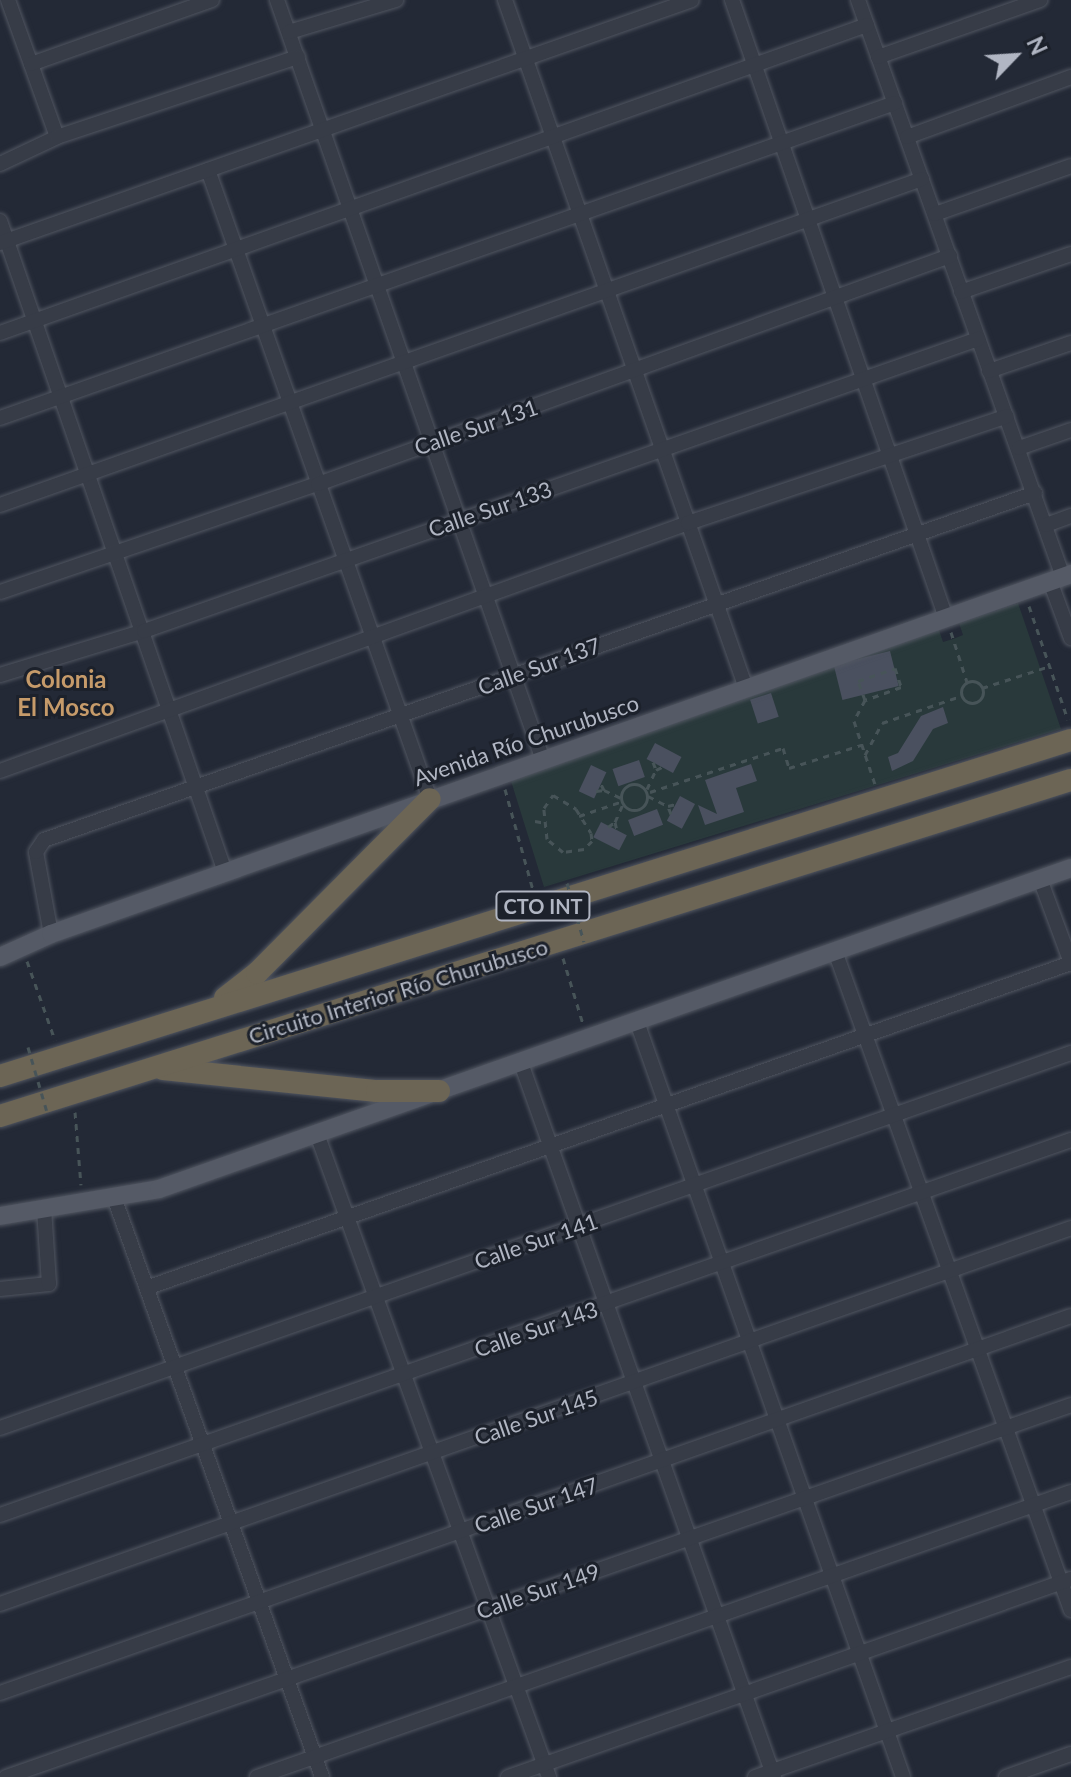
<!DOCTYPE html>
<meta charset="utf-8">
<style>
body{margin:0}
#map{position:relative;width:1071px;height:1777px;overflow:hidden;background:#232936;font-family:Lato,sans-serif}
div>[style]{position:absolute}
[style*='--x']{left:calc(var(--x)*1px);top:calc(var(--y)*1px);width:calc(var(--w)*1px);rotate:calc(var(--a)*1deg)}
.green>*{inset:0;background:#29393b}
.building>*{inset:0;background:#4a505f;transform-origin:0 0}
.path>*{height:3px;margin-top:-1.5px;transform-origin:0;background:repeating-linear-gradient(90deg,#475458 0 6px,transparent 0 12px)}
.path>.ring{margin:-1.5px;padding:0;box-sizing:content-box;background:none;border:3px solid #475458;border-radius:50%}
.roads{filter:drop-shadow(0 0 2px #515661) drop-shadow(0 0 2px #515661)}
.minor>*{height:14px;margin:-7px;padding:0 7px;transform-origin:7px;border-radius:7px;background:#373c47}
.major>*{height:18px;margin:-9px;padding:0 9px;transform-origin:9px;border-radius:9px;background:#555a66}
.highway>*{height:22px;margin:-11px;padding:0 11px;transform-origin:11px;border-radius:11px;background:#6c6555}
.path-bridge>*{height:3px;margin-top:-1.5px;transform-origin:0;background:repeating-linear-gradient(90deg,#475458 0 6px,transparent 0 12px)}
span{translate:-50% -50%;white-space:nowrap;text-align:center;line-height:1.15;-webkit-text-stroke:6px #1c212b;paint-order:stroke}
.shield-label span{padding:2px 6px;background:#1c212b;border:2px solid;border-radius:6px;-webkit-text-stroke-width:0}
.shield-label{font-size:20px;color:#b1b6c3;font-weight:700}
.street-label{font-size:22px;color:#b1b6c3}
.neighbourhood-label{font-size:24px;color:#c69b6a;font-weight:700}
.north{position:absolute;left:975px;top:16px;width:80px;height:80px;-webkit-text-stroke:6px #1c212b;paint-order:stroke;rotate:65deg;font-size:22px;font-weight:700;line-height:32px;text-align:center;color:#b1b6c3}
.north::after{content:'';display:block;margin:auto;width:28px;height:36px;background:#b1b6c3;clip-path:polygon(50% 0,100% 100%,50% 72%,0 100%)}
</style>
<div id="map">
<div class="green">
<div style="clip-path:polygon(1018px 603px,1061px 729px,544px 887px,511px 781px,939px 630px,943px 642px,953px 639px,963px 635px,959px 623px)"></div>
</div>
<div class="building">
<div style="left:890px;top:651px;width:36px;height:58px;rotate:76deg"></div>
<div style="left:771px;top:693px;width:25px;height:22px;rotate:72deg"></div>
<div style="clip-path:polygon(943px 707px,948px 723px,933px 729px,913px 761px,892px 771px,888px 757px,898px 753px,921px 716px)"></div>
<div style="left:655px;top:743px;width:30px;height:18px;rotate:28deg"></div>
<div style="left:639px;top:760px;width:18px;height:28px;rotate:71deg"></div>
<div style="clip-path:polygon(751px 764px,757px 781px,736px 788px,744px 812px,705px 825px,698px 805px,717px 814px,705px 780px)"></div>
<div style="left:591px;top:765px;width:17px;height:29px;rotate:25deg"></div>
<div style="left:680px;top:796px;width:17px;height:28px;rotate:28deg"></div>
<div style="left:657px;top:809px;width:17px;height:31px;rotate:69deg"></div>
<div style="left:601px;top:822px;width:29px;height:17px;rotate:27deg"></div>
</div>
<div class="path">
<div style="--x:1029;--y:606;--w:120;--a:71.1"></div>
<div style="--x:951;--y:632;--w:52;--a:72.3"></div>
<div class="ring" style="left:961px;top:681px;width:19px;height:19px"></div>
<div style="--x:982;--y:688;--w:71;--a:-17.9"></div>
<div style="--x:865;--y:700;--w:20;--a:-110"></div>
<div style="--x:858;--y:681;--w:39;--a:-19"></div>
<div style="--x:895;--y:668;--w:20;--a:72"></div>
<div style="--x:901;--y:687;--w:38;--a:160"></div>
<div style="--x:865;--y:700;--w:24;--a:118"></div>
<div style="--x:854;--y:721;--w:66;--a:71.6"></div>
<div style="--x:865;--y:755;--w:36;--a:-62"></div>
<div style="--x:882;--y:723;--w:83;--a:-18.9"></div>
<div style="--x:653;--y:762;--w:9;--a:69"></div>
<div style="--x:656;--y:770;--w:7;--a:-27"></div>
<div class="ring" style="left:621px;top:784px;width:23px;height:23px"></div>
<div style="--x:505;--y:789;--w:105;--a:74.5"></div>
<div style="--x:647;--y:789;--w:21;--a:-65"></div>
<div style="--x:604;--y:790;--w:19;--a:25"></div>
<div style="--x:596;--y:791;--w:8;--a:-7"></div>
<div style="--x:604;--y:790;--w:9;--a:-117"></div>
<div style="--x:650;--y:792;--w:140;--a:-18.3"></div>
<div style="--x:783;--y:748;--w:21;--a:73"></div>
<div style="--x:789;--y:768;--w:76;--a:-17.7"></div>
<div style="--x:553;--y:795;--w:27;--a:31"></div>
<div style="--x:576;--y:809;--w:28;--a:58"></div>
<div style="--x:591;--y:833;--w:8;--a:83"></div>
<div style="--x:592;--y:841;--w:11;--a:135"></div>
<div style="--x:584;--y:849;--w:21;--a:172"></div>
<div style="--x:563;--y:852;--w:21;--a:-141"></div>
<div style="--x:547;--y:839;--w:31;--a:-96"></div>
<div style="--x:544;--y:808;--w:16;--a:-55"></div>
<div style="--x:648;--y:796;--w:22;--a:27"></div>
<div style="--x:671;--y:814;--w:9;--a:-111"></div>
<div style="--x:668;--y:806;--w:8;--a:-14"></div>
<div style="--x:579;--y:816;--w:43;--a:-18.9"></div>
<div style="--x:535;--y:821;--w:11;--a:10"></div>
<div style="--x:615;--y:822;--w:20;--a:-66"></div>
<div style="--x:608;--y:827;--w:9;--a:-36"></div>
<div style="--x:615;--y:822;--w:9;--a:77"></div>
<div style="--x:563;--y:958;--w:69;--a:73.1"></div>
<div style="--x:27;--y:961;--w:84;--a:70.5"></div>
<div style="--x:75;--y:1112;--w:73;--a:85.3"></div>
</div>
<div class="roads">
<div class="minor">
<div style="--x:8;--y:0;--w:145;--a:70.3"></div>
<div style="--x:277;--y:0;--w:805;--a:70.71"></div>
<div style="--x:505;--y:0;--w:729;--a:70.7"></div>
<div style="--x:732;--y:0;--w:654;--a:70.9"></div>
<div style="--x:858;--y:0;--w:612;--a:70.44"></div>
<div style="--x:289;--y:32;--w:112;--a:-16.7"></div>
<div style="--x:878;--y:57;--w:172;--a:-19.4"></div>
<div style="--x:31;--y:64;--w:192;--a:-19.5"></div>
<div style="--x:907;--y:137;--w:175;--a:-20.1"></div>
<div style="--x:0;--y:164;--w:63;--a:-25.3"></div>
<div style="--x:57;--y:137;--w:254;--a:-18.4"></div>
<div style="--x:208;--y:170;--w:667;--a:70.56"></div>
<div style="--x:935;--y:214;--w:144;--a:-19.4"></div>
<div style="--x:0;--y:221;--w:689;--a:70.93"></div>
<div style="--x:0;--y:243;--w:733;--a:-19.35"></div>
<div style="--x:961;--y:292;--w:116;--a:-19.1"></div>
<div style="--x:0;--y:333;--w:920;--a:-19.56"></div>
<div style="--x:989;--y:371;--w:87;--a:-18.9"></div>
<div style="--x:0;--y:418;--w:949;--a:-19.39"></div>
<div style="--x:1019;--y:448;--w:55;--a:-19.1"></div>
<div style="--x:0;--y:505;--w:978;--a:-19.47"></div>
<div style="--x:1046;--y:525;--w:27;--a:-20"></div>
<div style="--x:1050;--y:581;--w:61;--a:69.8"></div>
<div style="--x:0;--y:592;--w:336;--a:-18.8"></div>
<div style="--x:318;--y:484;--w:672;--a:-19.84"></div>
<div style="--x:0;--y:675;--w:151;--a:-17"></div>
<div style="--x:144;--y:631;--w:884;--a:-19.3"></div>
<div style="--x:0;--y:771;--w:731;--a:-19.82"></div>
<div style="--x:688;--y:523;--w:336;--a:-18.5"></div>
<div style="--x:1040;--y:879;--w:90;--a:69.7"></div>
<div style="--x:51;--y:934;--w:83;--a:-100.4"></div>
<div style="--x:36;--y:852;--w:14;--a:-56"></div>
<div style="--x:44;--y:840;--w:1050;--a:-19.3"></div>
<div style="--x:835;--y:951;--w:700;--a:70.3"></div>
<div style="--x:637;--y:1022;--w:800;--a:70.59"></div>
<div style="--x:521;--y:1063;--w:757;--a:70.49"></div>
<div style="--x:317;--y:1134;--w:684;--a:70.16"></div>
<div style="--x:115;--y:1200;--w:613;--a:70.26"></div>
<div style="--x:149;--y:1287;--w:977;--a:-19.36"></div>
<div style="--x:0;--y:1289;--w:49;--a:-5.8"></div>
<div style="--x:49;--y:1284;--w:75;--a:-93.8"></div>
<div style="--x:0;--y:1428;--w:1135;--a:-19.3"></div>
<div style="--x:0;--y:1515;--w:1135;--a:-19.3"></div>
<div style="--x:0;--y:1604;--w:1135;--a:-19.34"></div>
<div style="--x:0;--y:1693;--w:1135;--a:-19.39"></div>
<div style="--x:6;--y:1777;--w:1128;--a:-19.25"></div>
<div style="--x:257;--y:1777;--w:862;--a:-19.3"></div>
<div style="--x:508;--y:1777;--w:597;--a:-19.38"></div>
<div style="--x:755;--y:1777;--w:335;--a:-19.2"></div>
<div style="--x:1006;--y:1777;--w:69;--a:-19.5"></div>
</div>
<div class="major">
<div style="--x:0;--y:957;--w:56;--a:-24.3"></div>
<div style="--x:51;--y:934;--w:1082;--a:-19.44"></div>
<div style="--x:0;--y:1216;--w:161;--a:-9.6"></div>
<div style="--x:159;--y:1189;--w:967;--a:-19.39"></div>
</div>
<div class="highway">
<div style="--x:225;--y:998;--w:41;--a:-38"></div>
<div style="--x:257;--y:973;--w:245;--a:-45.2"></div>
<div style="--x:163;--y:1069;--w:215;--a:5.9"></div>
<div style="--x:377;--y:1091;--w:62;--a:0"></div>
<div style="--x:0;--y:1076;--w:1122;--a:-17.42"></div>
<div style="--x:0;--y:1116;--w:1122;--a:-17.42"></div>
</div>
</div>
<div class="path-bridge">
<div style="--x:567;--y:883;--w:61;--a:73.9"></div>
<div style="--x:28;--y:1047;--w:68;--a:73.7"></div>
</div>
<div class="shield-label">
<span style="left:543px;top:906px">CTO INT</span>
</div>
<div class="street-label">
<span style="left:476px;top:427px;rotate:-19deg">Calle Sur 131</span>
<span style="left:490px;top:509px;rotate:-19deg">Calle Sur 133</span>
<span style="left:539px;top:666px;rotate:-20deg">Calle Sur 137</span>
<span style="left:526px;top:740px;rotate:-19deg">Avenida Río Churubusco</span>
<span style="left:398px;top:991px;rotate:-17deg">Circuito Interior Río Churubusco</span>
<span style="left:536px;top:1241px;rotate:-19deg">Calle Sur 141</span>
<span style="left:536px;top:1329px;rotate:-19deg">Calle Sur 143</span>
<span style="left:536px;top:1417px;rotate:-19deg">Calle Sur 145</span>
<span style="left:536px;top:1505px;rotate:-19deg">Calle Sur 147</span>
<span style="left:538px;top:1591px;rotate:-19deg">Calle Sur 149</span>
</div>
<div class="neighbourhood-label">
<span style="left:66px;top:693px">Colonia<br>El Mosco</span>
</div>
<div class="north">N</div>
</div>
